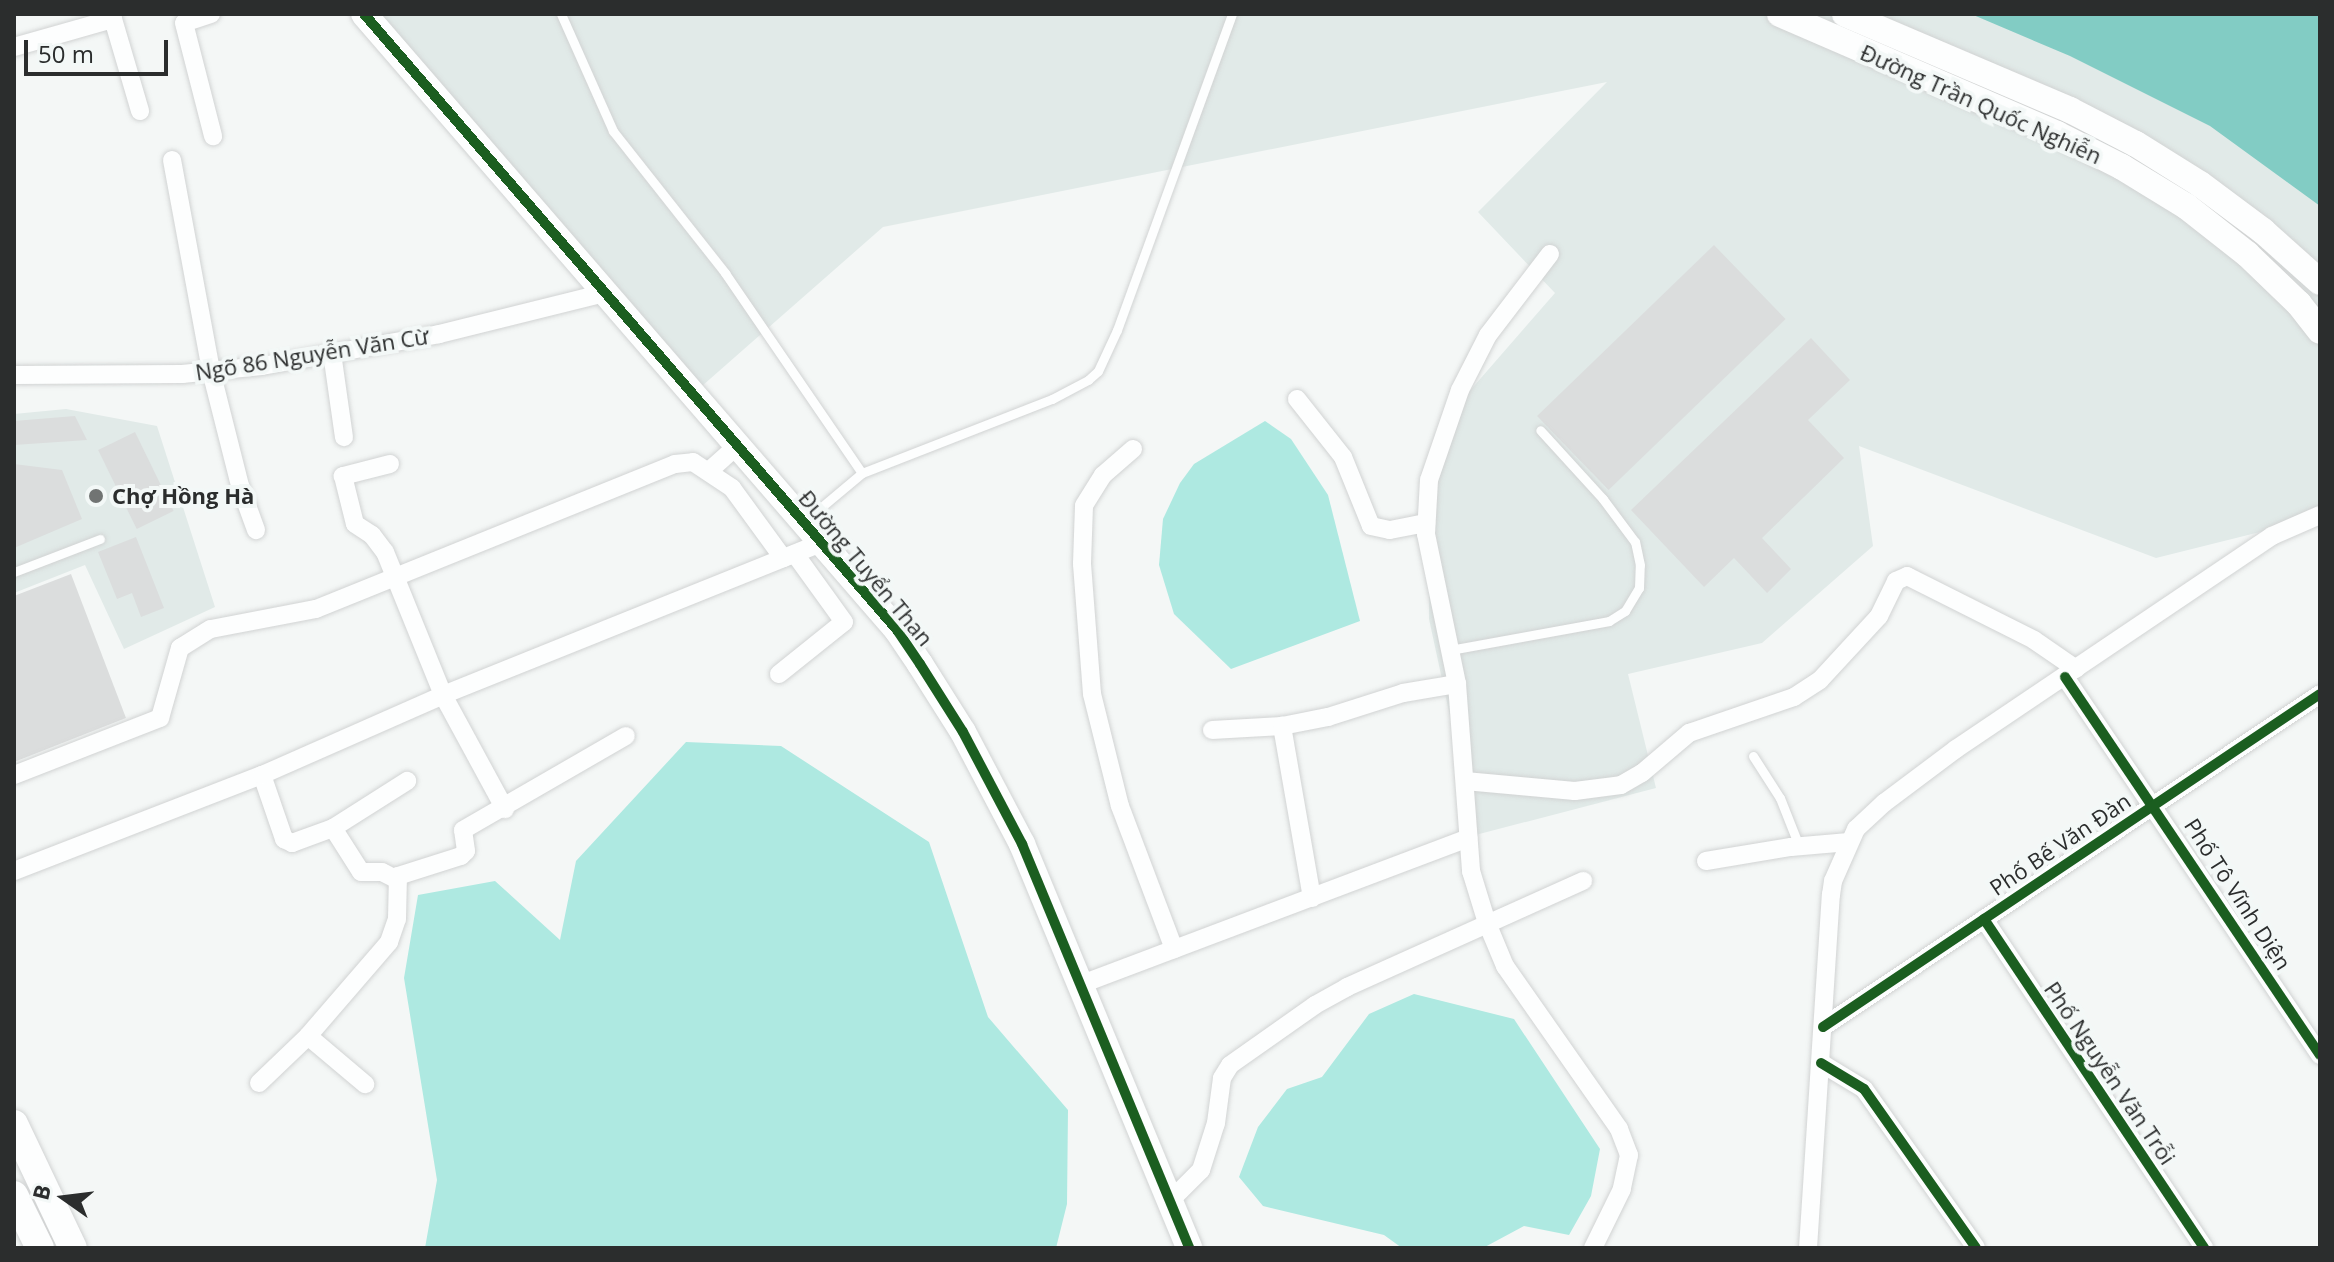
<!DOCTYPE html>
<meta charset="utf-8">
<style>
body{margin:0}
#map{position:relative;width:2334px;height:1262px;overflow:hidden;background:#f4f7f6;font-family:"Open Sans",sans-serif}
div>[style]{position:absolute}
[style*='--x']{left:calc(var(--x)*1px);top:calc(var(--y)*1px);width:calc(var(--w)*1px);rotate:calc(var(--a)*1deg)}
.built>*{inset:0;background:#e1eae8}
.forest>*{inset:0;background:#aee9e1}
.water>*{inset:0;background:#82ccc4}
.building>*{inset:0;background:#dbdddd;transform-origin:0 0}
.roads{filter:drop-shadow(0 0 2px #d1d3d3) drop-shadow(0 0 2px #d1d3d3)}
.lane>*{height:9px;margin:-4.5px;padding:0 4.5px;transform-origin:4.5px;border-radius:4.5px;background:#fdfefe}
.street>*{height:18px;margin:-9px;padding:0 9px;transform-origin:9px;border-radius:9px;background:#fdfefe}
.secondary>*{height:26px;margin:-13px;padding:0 13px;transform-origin:13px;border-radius:13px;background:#fdfefe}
.primary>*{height:28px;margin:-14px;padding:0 14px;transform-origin:14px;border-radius:14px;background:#fdfefe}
.cycleway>*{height:10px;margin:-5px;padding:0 5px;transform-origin:5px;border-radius:5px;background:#1b5e20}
.dots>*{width:22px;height:22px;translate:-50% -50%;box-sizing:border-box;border:4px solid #f3f8f7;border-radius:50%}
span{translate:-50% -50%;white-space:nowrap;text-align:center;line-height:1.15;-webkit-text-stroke:8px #f3f8f7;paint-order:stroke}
.street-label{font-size:22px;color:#2b2d2d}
.poi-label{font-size:22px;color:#2b2d2d;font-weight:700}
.left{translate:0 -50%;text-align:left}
.frame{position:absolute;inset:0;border:16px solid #2b2d2d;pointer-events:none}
.north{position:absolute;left:24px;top:1158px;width:80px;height:80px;-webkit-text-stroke:6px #f3f8f7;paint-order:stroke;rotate:284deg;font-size:22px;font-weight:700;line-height:32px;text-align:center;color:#2b2d2d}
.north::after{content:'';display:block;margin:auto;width:28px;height:36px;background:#2b2d2d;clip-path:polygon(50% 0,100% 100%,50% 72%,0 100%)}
.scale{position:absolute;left:24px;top:40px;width:144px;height:36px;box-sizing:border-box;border:4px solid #2b2d2d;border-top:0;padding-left:10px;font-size:24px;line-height:28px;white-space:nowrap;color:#2b2d2d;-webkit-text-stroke:6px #f3f8f7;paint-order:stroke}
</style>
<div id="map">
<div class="built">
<div style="clip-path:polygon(376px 14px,2320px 14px,2320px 517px,2156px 558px,1859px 446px,1873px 546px,1762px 643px,1628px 674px,1656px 788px,1464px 838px,1451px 721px,1429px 619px,1429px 509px,1454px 409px,1555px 293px,1478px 212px,1607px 82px,883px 227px,702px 386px)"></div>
<div style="clip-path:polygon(66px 409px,157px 426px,215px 607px,124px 649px,85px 565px,14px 593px,14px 414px)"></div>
</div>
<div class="forest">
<div style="clip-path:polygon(1265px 421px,1291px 439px,1328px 495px,1360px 621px,1231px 669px,1174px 614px,1159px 565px,1163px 519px,1180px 483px,1194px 464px)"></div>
<div style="clip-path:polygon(686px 742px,781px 746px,929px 842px,988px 1017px,1068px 1110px,1067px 1204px,1056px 1248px,425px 1248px,437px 1180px,404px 978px,418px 895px,495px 881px,560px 940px,576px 861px)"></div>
<div style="clip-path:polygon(1414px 994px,1514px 1019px,1600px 1149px,1591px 1196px,1569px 1235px,1524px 1226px,1483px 1248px,1402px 1248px,1384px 1235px,1263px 1206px,1239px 1177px,1258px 1127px,1287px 1089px,1322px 1077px,1369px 1014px)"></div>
</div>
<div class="water">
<div style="clip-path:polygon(1971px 14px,2320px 14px,2320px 206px,2210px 126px,2070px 56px)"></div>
</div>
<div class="building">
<div style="left:1714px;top:245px;width:103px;height:246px;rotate:46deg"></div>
<div style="clip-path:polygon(1811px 338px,1850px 380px,1808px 420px,1844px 458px,1762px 538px,1791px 569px,1767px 593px,1734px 558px,1704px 587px,1631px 510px)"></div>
<div style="clip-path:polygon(75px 416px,87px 440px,14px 445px,14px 421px)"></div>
<div style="left:135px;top:432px;width:88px;height:41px;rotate:64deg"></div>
<div style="clip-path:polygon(14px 464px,62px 470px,82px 519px,14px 548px)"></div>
<div style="clip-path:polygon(136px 537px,164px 608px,141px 617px,132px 593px,117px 599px,98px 552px)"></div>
<div style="clip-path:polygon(71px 574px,126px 718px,14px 762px,14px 596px)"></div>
</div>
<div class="roads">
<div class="lane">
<div style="--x:561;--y:14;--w:128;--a:66"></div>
<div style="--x:613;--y:131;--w:181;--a:51.7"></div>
<div style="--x:725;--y:273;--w:242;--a:55.6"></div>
<div style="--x:862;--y:473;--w:73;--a:140"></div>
<div style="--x:862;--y:473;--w:204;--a:-21.3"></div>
<div style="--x:1052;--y:399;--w:41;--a:-27.8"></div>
<div style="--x:1088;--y:380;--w:13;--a:-42"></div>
<div style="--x:1098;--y:371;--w:45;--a:-65.1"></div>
<div style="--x:1117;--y:330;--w:336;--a:-70"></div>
<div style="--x:14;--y:572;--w:92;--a:-21"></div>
<div style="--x:1450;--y:650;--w:162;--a:-10.3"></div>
<div style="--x:1609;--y:621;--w:19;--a:-32"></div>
<div style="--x:1625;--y:611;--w:27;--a:-59"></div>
<div style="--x:1639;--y:588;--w:23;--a:-88"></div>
<div style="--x:1640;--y:565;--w:24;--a:-102"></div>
<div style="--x:1635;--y:542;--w:54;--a:-126.7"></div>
<div style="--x:1603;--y:499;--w:93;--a:-132.4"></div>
<div style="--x:1753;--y:756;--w:50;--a:57.3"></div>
<div style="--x:1780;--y:798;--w:52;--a:68.4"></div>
</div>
<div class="street">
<div style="--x:211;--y:14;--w:28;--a:162"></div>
<div style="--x:184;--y:23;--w:117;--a:75.6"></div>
<div style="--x:14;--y:47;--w:103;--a:-15.8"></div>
<div style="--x:113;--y:19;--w:96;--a:73.6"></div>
<div style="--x:172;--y:160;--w:215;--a:79.5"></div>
<div style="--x:211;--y:371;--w:119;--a:75.8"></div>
<div style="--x:240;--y:486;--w:47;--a:70"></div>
<div style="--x:1550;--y:254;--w:102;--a:127.4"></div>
<div style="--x:1488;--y:335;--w:62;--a:117"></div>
<div style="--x:1460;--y:390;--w:95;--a:109"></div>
<div style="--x:1429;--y:480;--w:54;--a:93.2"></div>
<div style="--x:1426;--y:534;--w:153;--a:78.3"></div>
<div style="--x:1457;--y:684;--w:188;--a:85.7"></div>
<div style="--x:1471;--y:871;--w:54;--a:72.9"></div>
<div style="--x:1487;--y:923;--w:47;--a:67.3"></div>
<div style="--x:1505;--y:966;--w:199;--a:55"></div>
<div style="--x:1619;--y:1129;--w:28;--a:69"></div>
<div style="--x:1629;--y:1155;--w:35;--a:102"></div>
<div style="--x:1622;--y:1189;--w:66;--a:116.2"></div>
<div style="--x:332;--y:353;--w:85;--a:81.9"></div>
<div style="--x:14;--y:375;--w:168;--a:-0.3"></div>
<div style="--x:182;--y:374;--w:80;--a:-5.7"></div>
<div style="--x:262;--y:366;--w:180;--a:-10.2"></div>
<div style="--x:439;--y:334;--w:171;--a:-13.9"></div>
<div style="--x:1297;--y:399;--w:74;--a:51.6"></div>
<div style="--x:1343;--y:457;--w:74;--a:67.9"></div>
<div style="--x:1371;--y:526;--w:19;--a:12"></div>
<div style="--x:1390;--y:530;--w:37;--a:-11"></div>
<div style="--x:1133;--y:449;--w:40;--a:139"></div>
<div style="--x:1103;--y:475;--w:36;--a:122"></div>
<div style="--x:1084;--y:506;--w:58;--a:92"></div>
<div style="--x:1082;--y:564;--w:130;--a:85.6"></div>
<div style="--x:1092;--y:694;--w:115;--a:76"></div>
<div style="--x:1120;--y:806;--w:153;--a:69.3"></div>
<div style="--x:390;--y:464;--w:49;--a:165.7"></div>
<div style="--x:343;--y:476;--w:49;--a:76"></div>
<div style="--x:355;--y:524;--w:20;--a:33"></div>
<div style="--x:372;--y:535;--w:21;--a:53"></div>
<div style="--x:385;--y:552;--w:154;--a:67.9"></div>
<div style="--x:443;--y:695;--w:130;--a:61.5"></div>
<div style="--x:709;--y:471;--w:38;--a:-42"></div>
<div style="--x:779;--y:674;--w:83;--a:-38.7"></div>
<div style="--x:844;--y:622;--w:84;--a:-125.8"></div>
<div style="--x:2065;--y:677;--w:456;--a:56"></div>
<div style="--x:1212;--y:730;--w:70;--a:-3.3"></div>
<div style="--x:14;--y:775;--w:157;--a:-21.3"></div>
<div style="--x:160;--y:718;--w:73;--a:-74.1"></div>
<div style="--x:180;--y:648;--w:36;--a:-32"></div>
<div style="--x:211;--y:629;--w:107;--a:-10.8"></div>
<div style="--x:316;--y:609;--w:387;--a:-22"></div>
<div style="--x:675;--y:464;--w:18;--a:-6"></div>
<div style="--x:693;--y:462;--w:47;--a:33.7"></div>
<div style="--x:732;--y:488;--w:87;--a:53.9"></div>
<div style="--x:262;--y:775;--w:68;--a:71"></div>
<div style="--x:284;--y:839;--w:9;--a:27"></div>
<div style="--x:292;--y:843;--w:44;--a:-20.1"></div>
<div style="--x:333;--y:828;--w:88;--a:-32.4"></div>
<div style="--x:1465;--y:781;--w:110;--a:5.2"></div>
<div style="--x:1575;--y:791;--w:46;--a:-7.4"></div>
<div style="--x:1621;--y:785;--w:24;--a:-30"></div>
<div style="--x:1642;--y:773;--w:62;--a:-40.4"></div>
<div style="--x:1689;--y:733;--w:111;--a:-18.9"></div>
<div style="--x:1794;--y:697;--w:31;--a:-33"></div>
<div style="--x:1820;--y:680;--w:87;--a:-47.3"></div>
<div style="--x:1879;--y:616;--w:39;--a:-64"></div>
<div style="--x:1896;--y:581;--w:12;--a:-24"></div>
<div style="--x:1907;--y:576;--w:142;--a:26.7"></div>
<div style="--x:2034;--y:640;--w:51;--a:34.6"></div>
<div style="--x:333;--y:828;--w:52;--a:57.5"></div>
<div style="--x:361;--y:872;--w:21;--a:0"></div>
<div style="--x:382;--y:872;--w:16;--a:27"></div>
<div style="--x:1706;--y:861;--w:86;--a:-9.4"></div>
<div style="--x:1791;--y:847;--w:58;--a:-4.9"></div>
<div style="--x:14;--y:871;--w:266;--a:-21.2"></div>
<div style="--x:262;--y:775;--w:198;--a:-23.8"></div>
<div style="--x:443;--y:695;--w:407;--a:-21.9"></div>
<div style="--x:1312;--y:898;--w:175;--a:-99.9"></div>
<div style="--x:1282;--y:726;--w:47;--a:-11.1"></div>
<div style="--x:1328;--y:717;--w:79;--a:-17.7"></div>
<div style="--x:1403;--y:693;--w:55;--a:-9.5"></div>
<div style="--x:1984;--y:919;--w:396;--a:56.2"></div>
<div style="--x:1082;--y:984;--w:413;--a:-20.7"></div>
<div style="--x:1823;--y:1027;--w:598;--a:-33.82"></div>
<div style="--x:308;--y:1036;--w:75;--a:40.1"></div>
<div style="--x:1821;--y:1063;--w:50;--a:31.2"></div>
<div style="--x:1864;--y:1089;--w:194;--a:54.8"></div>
<div style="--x:259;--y:1083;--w:68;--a:-43.8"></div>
<div style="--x:308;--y:1036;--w:124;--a:-49.2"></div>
<div style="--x:389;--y:942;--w:24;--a:-71"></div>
<div style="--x:397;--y:919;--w:43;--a:-88.7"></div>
<div style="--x:398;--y:876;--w:66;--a:-17.6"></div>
<div style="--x:461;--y:856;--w:7;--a:-45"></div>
<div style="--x:466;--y:851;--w:21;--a:-98"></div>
<div style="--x:463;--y:830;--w:188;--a:-30"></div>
<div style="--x:1170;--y:1201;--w:44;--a:-45"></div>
<div style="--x:1201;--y:1170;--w:49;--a:-72.3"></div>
<div style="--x:1216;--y:1123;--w:45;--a:-82.4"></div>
<div style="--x:1222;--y:1078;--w:15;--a:-58"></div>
<div style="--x:1230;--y:1065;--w:104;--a:-35.2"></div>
<div style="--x:1315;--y:1005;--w:37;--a:-29"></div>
<div style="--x:1347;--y:987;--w:259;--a:-24.2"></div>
<div style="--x:1808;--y:1248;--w:354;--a:-86.3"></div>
<div style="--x:1831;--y:895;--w:14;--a:-82"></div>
<div style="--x:1833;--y:881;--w:57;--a:-66.1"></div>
<div style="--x:1856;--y:829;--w:38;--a:-43"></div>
<div style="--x:1884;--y:803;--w:90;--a:-36.9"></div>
<div style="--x:1956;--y:749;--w:381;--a:-34"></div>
<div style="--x:2272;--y:536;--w:52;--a:-23.6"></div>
</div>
<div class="secondary">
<div style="--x:364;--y:14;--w:815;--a:49.13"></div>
<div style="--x:897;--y:630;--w:41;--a:55.9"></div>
<div style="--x:920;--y:664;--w:80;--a:57.7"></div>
<div style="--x:963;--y:732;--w:127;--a:62.2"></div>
<div style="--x:1022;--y:844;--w:437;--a:67.5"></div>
<div style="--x:1780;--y:14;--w:302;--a:23.4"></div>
<div style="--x:2057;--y:134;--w:73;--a:26.9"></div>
<div style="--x:2122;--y:167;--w:75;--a:31.4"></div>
<div style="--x:2186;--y:206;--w:78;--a:38.2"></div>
<div style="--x:2247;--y:254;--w:72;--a:43.9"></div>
<div style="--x:2299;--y:304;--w:34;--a:52"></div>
<div style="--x:1845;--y:14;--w:245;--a:23.1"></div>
<div style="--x:2070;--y:110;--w:74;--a:27.3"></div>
<div style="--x:2136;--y:144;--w:75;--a:32"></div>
<div style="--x:2200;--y:184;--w:79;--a:36.7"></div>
<div style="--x:2263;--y:231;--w:76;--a:41.8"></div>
</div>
<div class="primary">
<div style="--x:14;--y:1124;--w:137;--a:64.6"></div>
<div style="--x:14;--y:1195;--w:59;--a:63.9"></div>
</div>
</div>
<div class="cycleway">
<div style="--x:364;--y:14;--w:815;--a:49.13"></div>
<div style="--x:897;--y:630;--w:41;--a:55.9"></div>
<div style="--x:920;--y:664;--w:80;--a:57.7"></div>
<div style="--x:963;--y:732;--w:127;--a:62.2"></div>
<div style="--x:1022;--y:844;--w:437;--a:67.5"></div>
<div style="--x:2065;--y:677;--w:456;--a:56"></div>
<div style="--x:1984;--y:919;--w:396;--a:56.2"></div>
<div style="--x:1823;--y:1027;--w:598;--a:-33.82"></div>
<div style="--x:1821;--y:1063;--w:50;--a:31.2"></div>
<div style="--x:1864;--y:1089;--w:194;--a:54.8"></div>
</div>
<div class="dots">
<div style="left:96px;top:496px;background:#717473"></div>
</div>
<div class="street-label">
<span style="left:1981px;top:104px;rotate:24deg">Đường Trần Quốc Nghiễn</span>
<span style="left:312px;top:354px;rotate:-9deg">Ngõ 86 Nguyễn Văn Cừ</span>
<span style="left:866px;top:568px;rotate:50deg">Đường Tuyển Than</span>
<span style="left:2060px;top:844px;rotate:-34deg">Phố Bế Văn Đàn</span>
<span style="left:2238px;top:894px;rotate:57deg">Phố Tô Vĩnh Diện</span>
<span style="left:2110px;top:1073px;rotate:56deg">Phố Nguyễn Văn Trỗi</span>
</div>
<div class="poi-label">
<span class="left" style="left:112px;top:496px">Chợ Hồng Hà</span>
</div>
<div class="frame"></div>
<div class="north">B</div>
<div class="scale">50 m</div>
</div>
